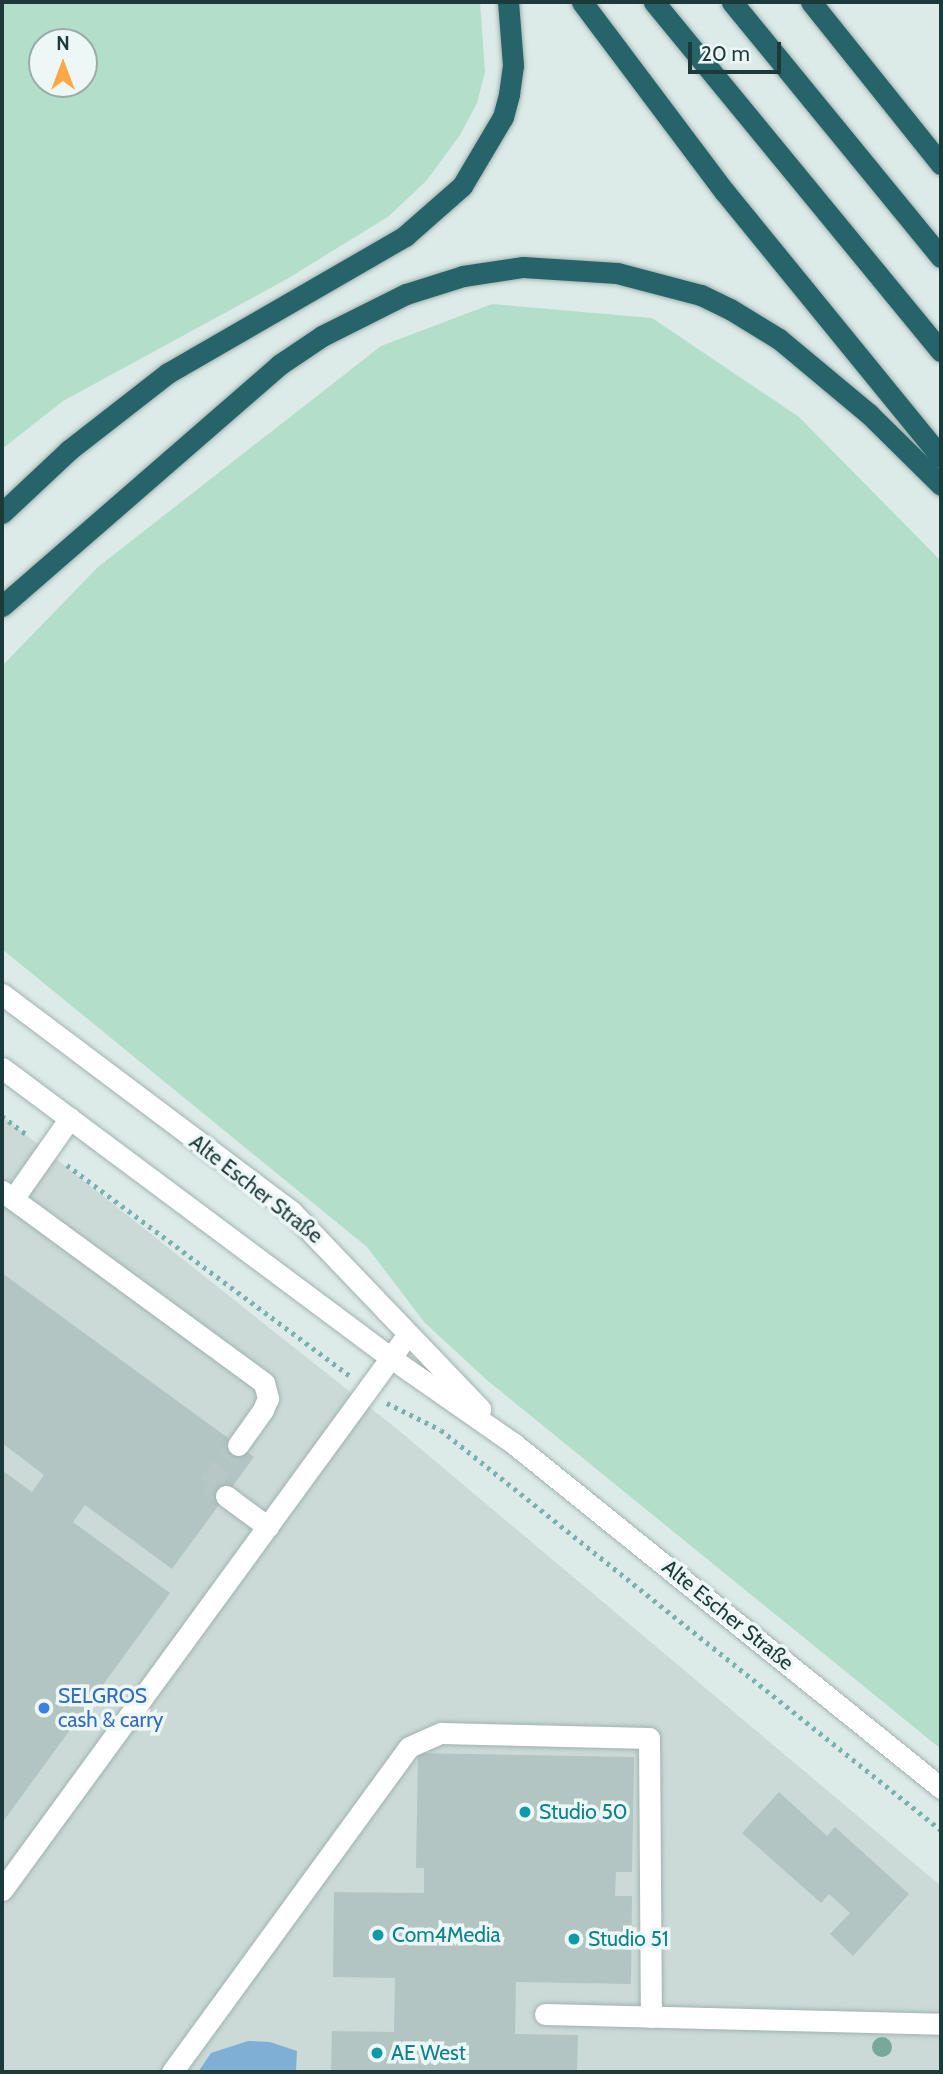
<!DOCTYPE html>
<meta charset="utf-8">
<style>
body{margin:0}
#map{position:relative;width:943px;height:2074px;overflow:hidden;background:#dceae8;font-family:Cabin,sans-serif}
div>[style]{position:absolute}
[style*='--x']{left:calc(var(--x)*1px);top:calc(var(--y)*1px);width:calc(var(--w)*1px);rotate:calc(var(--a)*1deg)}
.built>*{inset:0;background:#cbdad7}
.green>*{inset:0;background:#b3deca}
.water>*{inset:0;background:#7fafd5}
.building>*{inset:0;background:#b2c5c2}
.minor-tunnel>*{height:21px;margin-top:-10.5px;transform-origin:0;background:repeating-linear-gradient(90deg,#b6c7c5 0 21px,transparent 0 31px)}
.path>*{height:4.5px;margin-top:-2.25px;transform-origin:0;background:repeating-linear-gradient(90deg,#7ab0af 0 3.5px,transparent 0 8.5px)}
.roads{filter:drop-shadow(0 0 2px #9fb2b0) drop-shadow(0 0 2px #9fb2b0)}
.minor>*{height:21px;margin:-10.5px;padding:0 10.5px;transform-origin:10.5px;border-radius:10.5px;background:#fff}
.highway>*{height:21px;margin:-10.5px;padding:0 10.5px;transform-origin:10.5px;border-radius:10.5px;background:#276469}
.trees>*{width:20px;height:20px;margin:-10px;border-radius:50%;background:#77a99a}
.dots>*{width:19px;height:19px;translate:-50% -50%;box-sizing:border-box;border:4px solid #edf7f5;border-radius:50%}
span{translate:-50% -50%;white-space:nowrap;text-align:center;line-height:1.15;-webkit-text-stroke:7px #edf7f5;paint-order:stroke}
.street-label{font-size:21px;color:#1d3a3a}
.shop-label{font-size:21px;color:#366cbe}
.left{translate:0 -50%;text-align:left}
.culture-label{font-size:21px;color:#0d838f}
.frame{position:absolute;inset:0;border:4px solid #1d3a3a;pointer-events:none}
.north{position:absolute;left:28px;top:28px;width:70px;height:70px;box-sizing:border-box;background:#edf7f5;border:2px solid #9aabaa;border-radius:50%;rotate:0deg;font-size:19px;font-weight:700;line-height:28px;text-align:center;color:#1d3a3a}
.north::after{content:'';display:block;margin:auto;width:24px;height:32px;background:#fda747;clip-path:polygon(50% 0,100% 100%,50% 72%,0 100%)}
.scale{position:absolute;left:688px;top:42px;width:93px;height:32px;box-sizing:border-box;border:4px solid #1d3a3a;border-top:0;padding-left:9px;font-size:21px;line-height:24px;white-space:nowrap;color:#1d3a3a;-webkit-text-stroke:5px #edf7f5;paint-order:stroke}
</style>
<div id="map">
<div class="built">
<div style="clip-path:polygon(2px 1116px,397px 1429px,941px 1886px,941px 2072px,2px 2072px)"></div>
</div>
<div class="green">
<div style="clip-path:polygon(evenodd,2px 2px,480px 2px,485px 72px,477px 103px,460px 135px,427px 180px,389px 216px,287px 279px,63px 401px,2px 449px,2px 2px,42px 42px,84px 42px,84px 84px,42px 84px,42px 42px)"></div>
<div style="clip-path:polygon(492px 304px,652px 318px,799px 417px,941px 561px,941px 1749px,488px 1381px,425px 1323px,367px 1247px,2px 949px,2px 666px,98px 567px,381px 346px)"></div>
</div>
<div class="water">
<div style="clip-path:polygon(248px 2041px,270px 2042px,297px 2051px,296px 2072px,198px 2072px,211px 2053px)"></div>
</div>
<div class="building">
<div style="clip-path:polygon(2px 1273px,254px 1457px,172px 1569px,85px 1505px,73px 1522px,170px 1593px,2px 1823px,2px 1470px,32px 1492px,44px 1475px,2px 1443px)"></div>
<div style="clip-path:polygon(418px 1753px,634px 1757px,632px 1872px,616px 1872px,615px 1896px,632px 1896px,631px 1984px,516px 1982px,515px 2034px,578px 2035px,577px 2072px,331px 2072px,332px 2031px,394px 2032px,395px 1978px,333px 1977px,334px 1892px,424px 1893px,424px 1868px,416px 1868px)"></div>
<div style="clip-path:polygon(779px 1792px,827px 1836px,835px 1827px,909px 1894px,853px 1956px,830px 1934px,850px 1913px,829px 1894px,821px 1903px,742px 1833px)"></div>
</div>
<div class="minor-tunnel">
<div style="--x:226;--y:1496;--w:21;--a:-145"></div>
<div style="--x:209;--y:1484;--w:49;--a:-53.4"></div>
</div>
<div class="path">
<div style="--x:2;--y:1116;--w:30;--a:37"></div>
<div style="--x:67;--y:1165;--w:352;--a:36.7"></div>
<div style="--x:387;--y:1403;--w:60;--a:26.6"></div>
<div style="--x:441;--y:1430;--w:640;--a:38.66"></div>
</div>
<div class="roads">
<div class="minor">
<div style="--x:2;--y:994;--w:361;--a:36.9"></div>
<div style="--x:291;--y:1211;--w:274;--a:46.3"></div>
<div style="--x:2;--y:1068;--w:485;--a:36.7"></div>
<div style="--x:391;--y:1358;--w:149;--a:34.9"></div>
<div style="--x:513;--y:1443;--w:550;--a:38.87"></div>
<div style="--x:2;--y:1191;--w:325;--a:36.2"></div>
<div style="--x:264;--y:1383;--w:16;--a:75"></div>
<div style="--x:268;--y:1398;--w:13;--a:113"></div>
<div style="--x:263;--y:1410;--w:43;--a:125.5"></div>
<div style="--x:13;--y:1199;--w:99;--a:-54.9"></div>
<div style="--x:226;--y:1496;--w:52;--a:36.4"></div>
<div style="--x:2;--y:1890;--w:688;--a:-53.86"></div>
<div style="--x:545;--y:2014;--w:396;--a:1.4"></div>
<div style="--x:172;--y:2072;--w:402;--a:-53.9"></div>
<div style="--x:409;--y:1747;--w:35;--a:-24"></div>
<div style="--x:441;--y:1733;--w:208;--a:1.4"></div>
<div style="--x:649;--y:1738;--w:279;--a:89.6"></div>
</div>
<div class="highway">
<div style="--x:582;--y:2;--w:236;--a:53.1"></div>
<div style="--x:724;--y:191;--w:343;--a:50.8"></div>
<div style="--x:654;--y:2;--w:452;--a:50.6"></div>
<div style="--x:732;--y:2;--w:330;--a:50.7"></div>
<div style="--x:811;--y:2;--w:208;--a:51.3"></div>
<div style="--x:2;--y:513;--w:92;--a:-43.2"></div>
<div style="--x:69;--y:450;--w:125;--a:-37.9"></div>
<div style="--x:168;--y:373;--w:274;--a:-30"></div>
<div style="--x:405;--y:236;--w:76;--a:-41.3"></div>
<div style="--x:462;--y:186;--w:80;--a:-59.3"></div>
<div style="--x:503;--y:117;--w:24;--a:-75"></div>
<div style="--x:509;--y:94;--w:29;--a:-82"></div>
<div style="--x:513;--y:65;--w:63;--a:-94.5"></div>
<div style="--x:2;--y:606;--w:367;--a:-41"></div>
<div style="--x:279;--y:365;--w:52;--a:-34"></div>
<div style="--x:322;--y:336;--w:94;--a:-26.6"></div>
<div style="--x:406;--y:294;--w:60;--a:-17.5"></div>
<div style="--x:463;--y:276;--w:61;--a:-8.5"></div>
<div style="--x:523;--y:267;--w:94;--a:3.7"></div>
<div style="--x:617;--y:273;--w:87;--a:14.7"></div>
<div style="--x:701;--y:295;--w:32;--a:26"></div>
<div style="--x:730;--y:309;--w:57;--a:31.5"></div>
<div style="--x:779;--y:339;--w:117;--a:39.8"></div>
<div style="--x:869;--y:414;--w:101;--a:44.6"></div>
</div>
</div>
<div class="trees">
<div style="left:882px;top:2047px"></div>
</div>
<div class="dots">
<div style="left:44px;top:1708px;background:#3f7fe0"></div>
<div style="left:525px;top:1812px;background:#0f9aa8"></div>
<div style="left:378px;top:1935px;background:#0f9aa8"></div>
<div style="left:574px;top:1939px;background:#0f9aa8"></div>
<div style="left:377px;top:2053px;background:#0f9aa8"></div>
</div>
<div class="street-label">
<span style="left:256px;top:1189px;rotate:38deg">Alte Escher Straße</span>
<span style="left:728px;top:1615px;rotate:39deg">Alte Escher Straße</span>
</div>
<div class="shop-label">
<span class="left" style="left:58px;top:1708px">SELGROS<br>cash &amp; carry</span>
</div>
<div class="culture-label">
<span class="left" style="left:539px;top:1812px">Studio 50</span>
<span class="left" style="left:392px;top:1935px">Com4Media</span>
<span class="left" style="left:588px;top:1939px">Studio 51</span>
<span class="left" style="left:391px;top:2053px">AE West</span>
</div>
<div class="frame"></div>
<div class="north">N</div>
<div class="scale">20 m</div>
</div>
